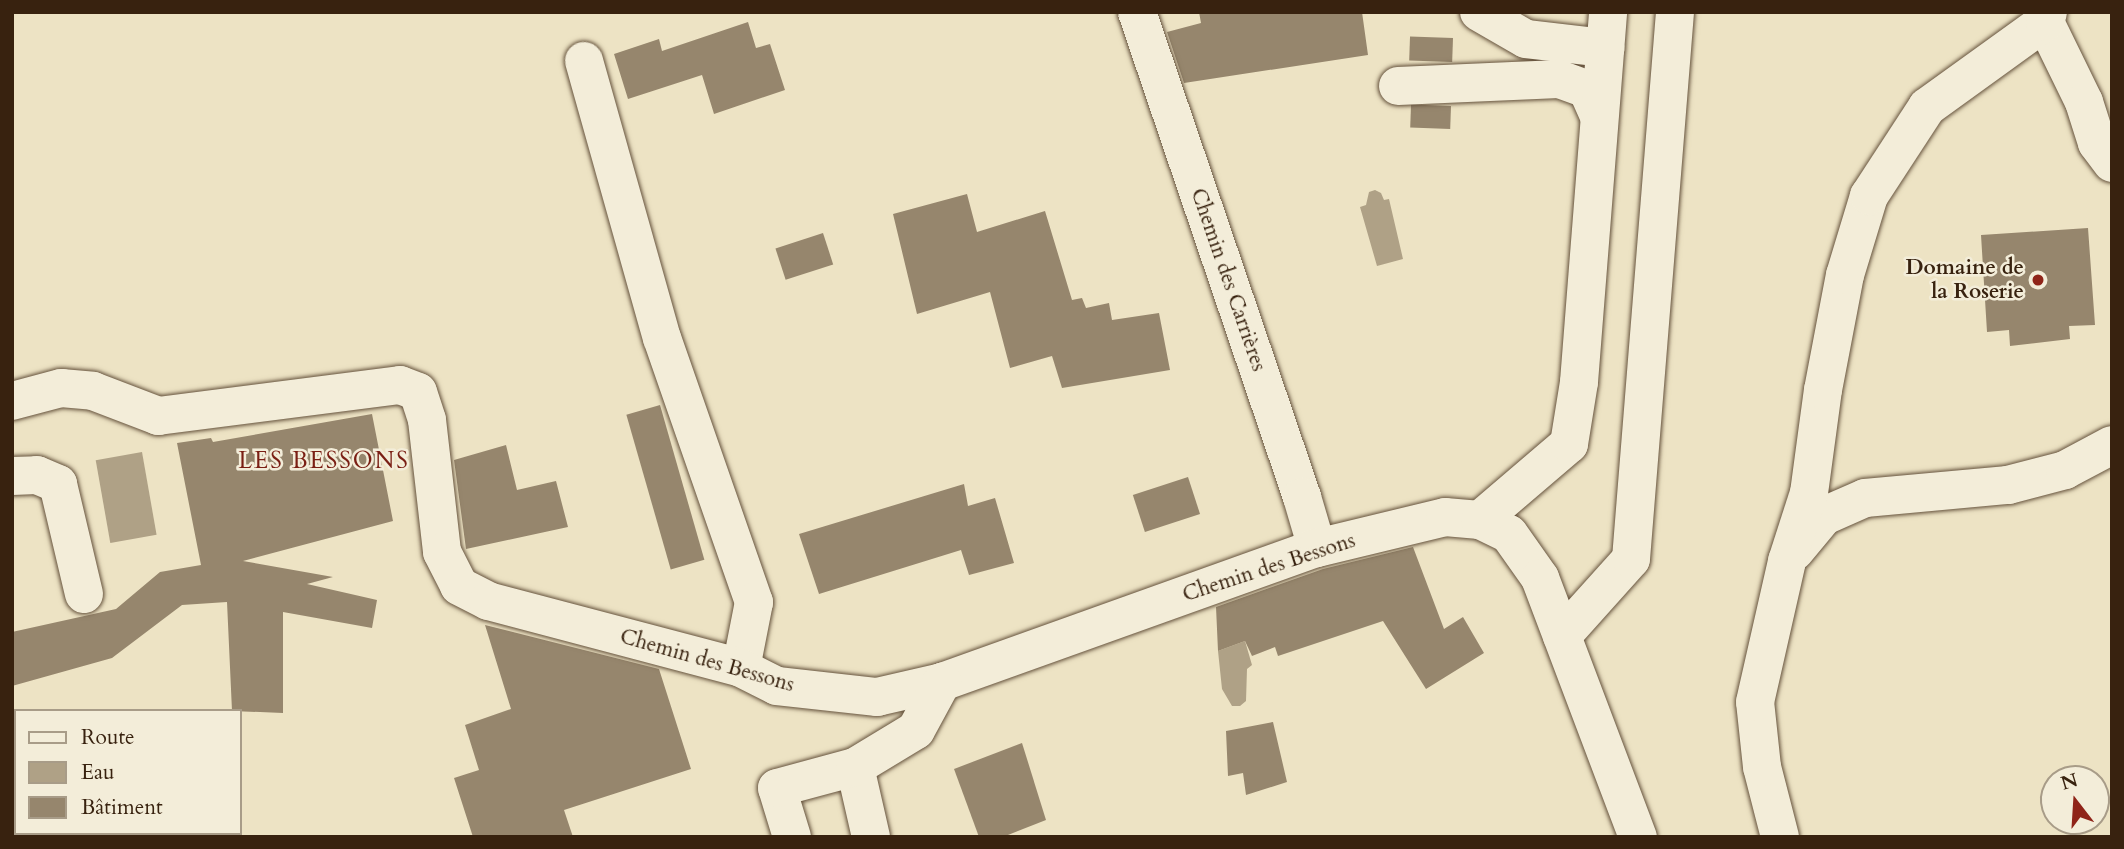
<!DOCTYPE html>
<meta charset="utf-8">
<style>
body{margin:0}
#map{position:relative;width:2124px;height:849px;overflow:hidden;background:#ede3c4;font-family:Cardo,serif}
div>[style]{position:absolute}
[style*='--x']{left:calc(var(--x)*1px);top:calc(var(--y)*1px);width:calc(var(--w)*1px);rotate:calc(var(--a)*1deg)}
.water>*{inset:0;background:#afa186;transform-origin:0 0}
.building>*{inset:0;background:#96866d;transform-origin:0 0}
.roads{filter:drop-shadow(0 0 2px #65523c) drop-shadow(0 0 2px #65523c)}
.minor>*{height:38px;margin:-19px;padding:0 19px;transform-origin:19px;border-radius:19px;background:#f3edd9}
.dots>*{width:19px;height:19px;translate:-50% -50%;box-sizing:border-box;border:4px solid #f3edd9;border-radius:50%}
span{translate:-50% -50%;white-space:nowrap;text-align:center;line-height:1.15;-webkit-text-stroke:5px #f3edd9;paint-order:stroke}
.poi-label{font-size:21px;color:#38220f;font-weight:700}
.right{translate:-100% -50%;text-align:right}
.street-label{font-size:21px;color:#38220f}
.neighbourhood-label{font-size:23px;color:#7a1f14;letter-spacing:2px}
.frame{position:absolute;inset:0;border:14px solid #38220f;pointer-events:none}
.legend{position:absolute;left:14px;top:709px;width:228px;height:126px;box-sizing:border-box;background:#f3edd9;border:2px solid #a89c88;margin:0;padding:9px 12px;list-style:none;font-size:21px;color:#38220f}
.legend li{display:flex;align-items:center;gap:14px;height:35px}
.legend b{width:35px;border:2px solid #a89c88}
.north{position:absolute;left:2040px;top:765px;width:70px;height:70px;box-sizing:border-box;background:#f3edd9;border:2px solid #a89c88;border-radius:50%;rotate:343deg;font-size:19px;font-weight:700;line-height:28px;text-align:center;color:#38220f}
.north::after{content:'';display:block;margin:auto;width:24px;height:32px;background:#8f2418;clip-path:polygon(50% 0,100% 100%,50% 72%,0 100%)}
</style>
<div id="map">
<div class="water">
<div style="clip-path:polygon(1375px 190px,1381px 193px,1384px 200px,1389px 199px,1403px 259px,1377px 266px,1360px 207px,1366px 205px,1369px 192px)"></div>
<div style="left:142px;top:452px;width:84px;height:47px;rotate:80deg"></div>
<div style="clip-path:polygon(1245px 641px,1252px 665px,1247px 669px,1246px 701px,1240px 706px,1232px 706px,1222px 689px,1218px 651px)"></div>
</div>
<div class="building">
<div style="clip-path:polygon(1199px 12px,1362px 12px,1368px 55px,1184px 83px,1167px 32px,1201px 23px)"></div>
<div style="clip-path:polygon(748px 22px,756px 48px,770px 44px,785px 90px,714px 114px,702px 75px,628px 99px,614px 54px,659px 39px,662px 51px)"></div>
<div style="left:1453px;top:38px;width:24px;height:43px;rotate:92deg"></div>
<div style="left:1451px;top:106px;width:23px;height:40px;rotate:92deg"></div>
<div style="clip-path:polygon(967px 194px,977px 232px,1045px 211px,1072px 300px,1082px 298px,1086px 308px,1109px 303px,1112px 320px,1159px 313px,1170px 370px,1062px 388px,1052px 356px,1010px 368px,990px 292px,917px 314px,893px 214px)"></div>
<div style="clip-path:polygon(2088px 228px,2095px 325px,2069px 326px,2070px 339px,2010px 346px,2009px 330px,1987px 332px,1981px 235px)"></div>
<div style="left:823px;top:233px;width:33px;height:50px;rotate:72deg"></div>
<div style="left:660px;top:405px;width:161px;height:35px;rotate:74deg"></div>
<div style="clip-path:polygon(372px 414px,393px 521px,243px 561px,333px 577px,307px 584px,377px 600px,372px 628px,283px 612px,283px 713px,232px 711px,227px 602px,182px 605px,112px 658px,12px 686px,12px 632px,116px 609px,160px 572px,201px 565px,177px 443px,211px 438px,213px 442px)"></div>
<div style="clip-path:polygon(506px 445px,517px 490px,556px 481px,568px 527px,466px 549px,454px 460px)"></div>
<div style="left:1188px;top:477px;width:39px;height:58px;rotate:72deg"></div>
<div style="clip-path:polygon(964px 484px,968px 506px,995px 498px,1014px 563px,969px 575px,961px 550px,819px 594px,799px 534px)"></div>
<div style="clip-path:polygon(1413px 547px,1444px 629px,1463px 617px,1484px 653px,1426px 689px,1383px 621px,1278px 656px,1275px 647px,1252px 656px,1245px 641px,1218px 651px,1216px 607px,1323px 569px)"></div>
<div style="clip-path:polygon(485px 625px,659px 669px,691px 769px,564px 810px,573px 837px,473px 837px,454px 778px,479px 770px,465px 725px,511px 709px)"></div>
<div style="clip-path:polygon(1273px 722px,1287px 782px,1246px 795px,1243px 773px,1228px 776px,1226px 731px)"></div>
<div style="clip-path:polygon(1022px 743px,1046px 820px,1003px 837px,979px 837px,954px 769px)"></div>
</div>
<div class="roads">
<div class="minor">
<div style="--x:1137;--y:12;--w:512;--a:71.21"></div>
<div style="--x:1302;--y:497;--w:53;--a:73.6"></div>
<div style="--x:1479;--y:12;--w:54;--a:29.9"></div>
<div style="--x:1526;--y:39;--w:80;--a:6.5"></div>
<div style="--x:2045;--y:22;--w:89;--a:64"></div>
<div style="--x:2084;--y:102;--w:43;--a:72.4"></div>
<div style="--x:2097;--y:143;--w:25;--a:53"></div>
<div style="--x:584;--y:61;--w:288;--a:74.3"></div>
<div style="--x:662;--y:338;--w:280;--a:70.8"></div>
<div style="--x:754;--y:602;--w:67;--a:101.1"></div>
<div style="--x:1398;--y:86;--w:161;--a:-2.5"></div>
<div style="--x:1559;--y:79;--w:30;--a:20"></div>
<div style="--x:1587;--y:89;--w:30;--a:66"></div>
<div style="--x:12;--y:401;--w:51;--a:-14.9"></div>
<div style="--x:61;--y:388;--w:32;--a:5"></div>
<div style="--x:93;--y:391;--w:70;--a:21"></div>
<div style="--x:158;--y:416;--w:244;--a:-7.3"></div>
<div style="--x:400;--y:385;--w:19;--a:21"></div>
<div style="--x:418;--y:392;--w:29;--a:72"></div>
<div style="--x:427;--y:420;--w:133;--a:83.5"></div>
<div style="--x:442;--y:552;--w:38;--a:63"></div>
<div style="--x:459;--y:586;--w:33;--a:27"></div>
<div style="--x:488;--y:601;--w:262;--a:14.8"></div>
<div style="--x:741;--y:668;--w:40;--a:26.6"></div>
<div style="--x:777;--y:686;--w:101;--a:6.3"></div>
<div style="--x:877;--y:697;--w:67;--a:-13"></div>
<div style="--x:942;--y:682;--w:398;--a:-19.7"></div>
<div style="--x:1317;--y:548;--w:132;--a:-13.6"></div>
<div style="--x:1445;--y:517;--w:35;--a:5"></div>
<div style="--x:1480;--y:520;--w:32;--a:26"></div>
<div style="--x:1509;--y:534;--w:54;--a:54.8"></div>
<div style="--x:1540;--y:578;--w:277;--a:69.3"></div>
<div style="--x:12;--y:476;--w:25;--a:-2"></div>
<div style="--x:37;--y:475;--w:23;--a:23"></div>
<div style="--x:58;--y:484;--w:113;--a:76.7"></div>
<div style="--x:1480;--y:520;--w:117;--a:-40.5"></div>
<div style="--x:1569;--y:444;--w:63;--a:-80.8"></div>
<div style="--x:1579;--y:382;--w:371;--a:-85.5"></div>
<div style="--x:1795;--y:551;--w:45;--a:-50.4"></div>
<div style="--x:1824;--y:516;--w:45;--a:-23.7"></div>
<div style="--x:1865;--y:498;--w:144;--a:-5.2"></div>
<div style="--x:2008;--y:485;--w:59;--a:-14.7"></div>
<div style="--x:2065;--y:470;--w:53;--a:-28"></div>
<div style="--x:1562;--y:636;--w:103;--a:-48.1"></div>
<div style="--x:1631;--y:559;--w:549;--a:-85.4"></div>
<div style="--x:855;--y:767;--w:72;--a:77.1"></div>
<div style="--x:792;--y:837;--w:51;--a:-107"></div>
<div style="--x:777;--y:788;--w:81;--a:-15.1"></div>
<div style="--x:855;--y:767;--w:71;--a:-31.2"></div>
<div style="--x:916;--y:730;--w:55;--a:-61.6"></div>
<div style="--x:1780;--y:837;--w:72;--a:-104.4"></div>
<div style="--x:1762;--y:767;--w:65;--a:-96.1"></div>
<div style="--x:1755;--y:702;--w:145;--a:-77.2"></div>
<div style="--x:1787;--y:561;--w:71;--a:-72.1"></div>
<div style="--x:1809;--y:493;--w:104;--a:-82.3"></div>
<div style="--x:1823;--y:390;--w:117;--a:-79.2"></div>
<div style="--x:1845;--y:275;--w:83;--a:-73.1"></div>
<div style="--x:1869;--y:196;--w:106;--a:-56.9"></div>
<div style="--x:1927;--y:107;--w:145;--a:-35.8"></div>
<div style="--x:2045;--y:22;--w:10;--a:-73"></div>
</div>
</div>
<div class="dots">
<div style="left:2038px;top:280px;background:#8f2418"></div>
</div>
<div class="poi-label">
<span class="right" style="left:2024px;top:280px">Domaine de<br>la Roserie</span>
</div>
<div class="street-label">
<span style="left:1228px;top:280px;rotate:71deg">Chemin des Carrières</span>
<span style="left:1269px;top:568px;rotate:-18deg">Chemin des Bessons</span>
<span style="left:707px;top:661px;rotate:16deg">Chemin des Bessons</span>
</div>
<div class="neighbourhood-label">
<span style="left:324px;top:461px">LES BESSONS</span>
</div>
<div class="frame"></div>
<ul class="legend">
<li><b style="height:9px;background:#f3edd9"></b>Route</li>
<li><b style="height:19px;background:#afa186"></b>Eau</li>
<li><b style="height:19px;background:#96866d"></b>Bâtiment</li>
</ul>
<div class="north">N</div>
</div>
